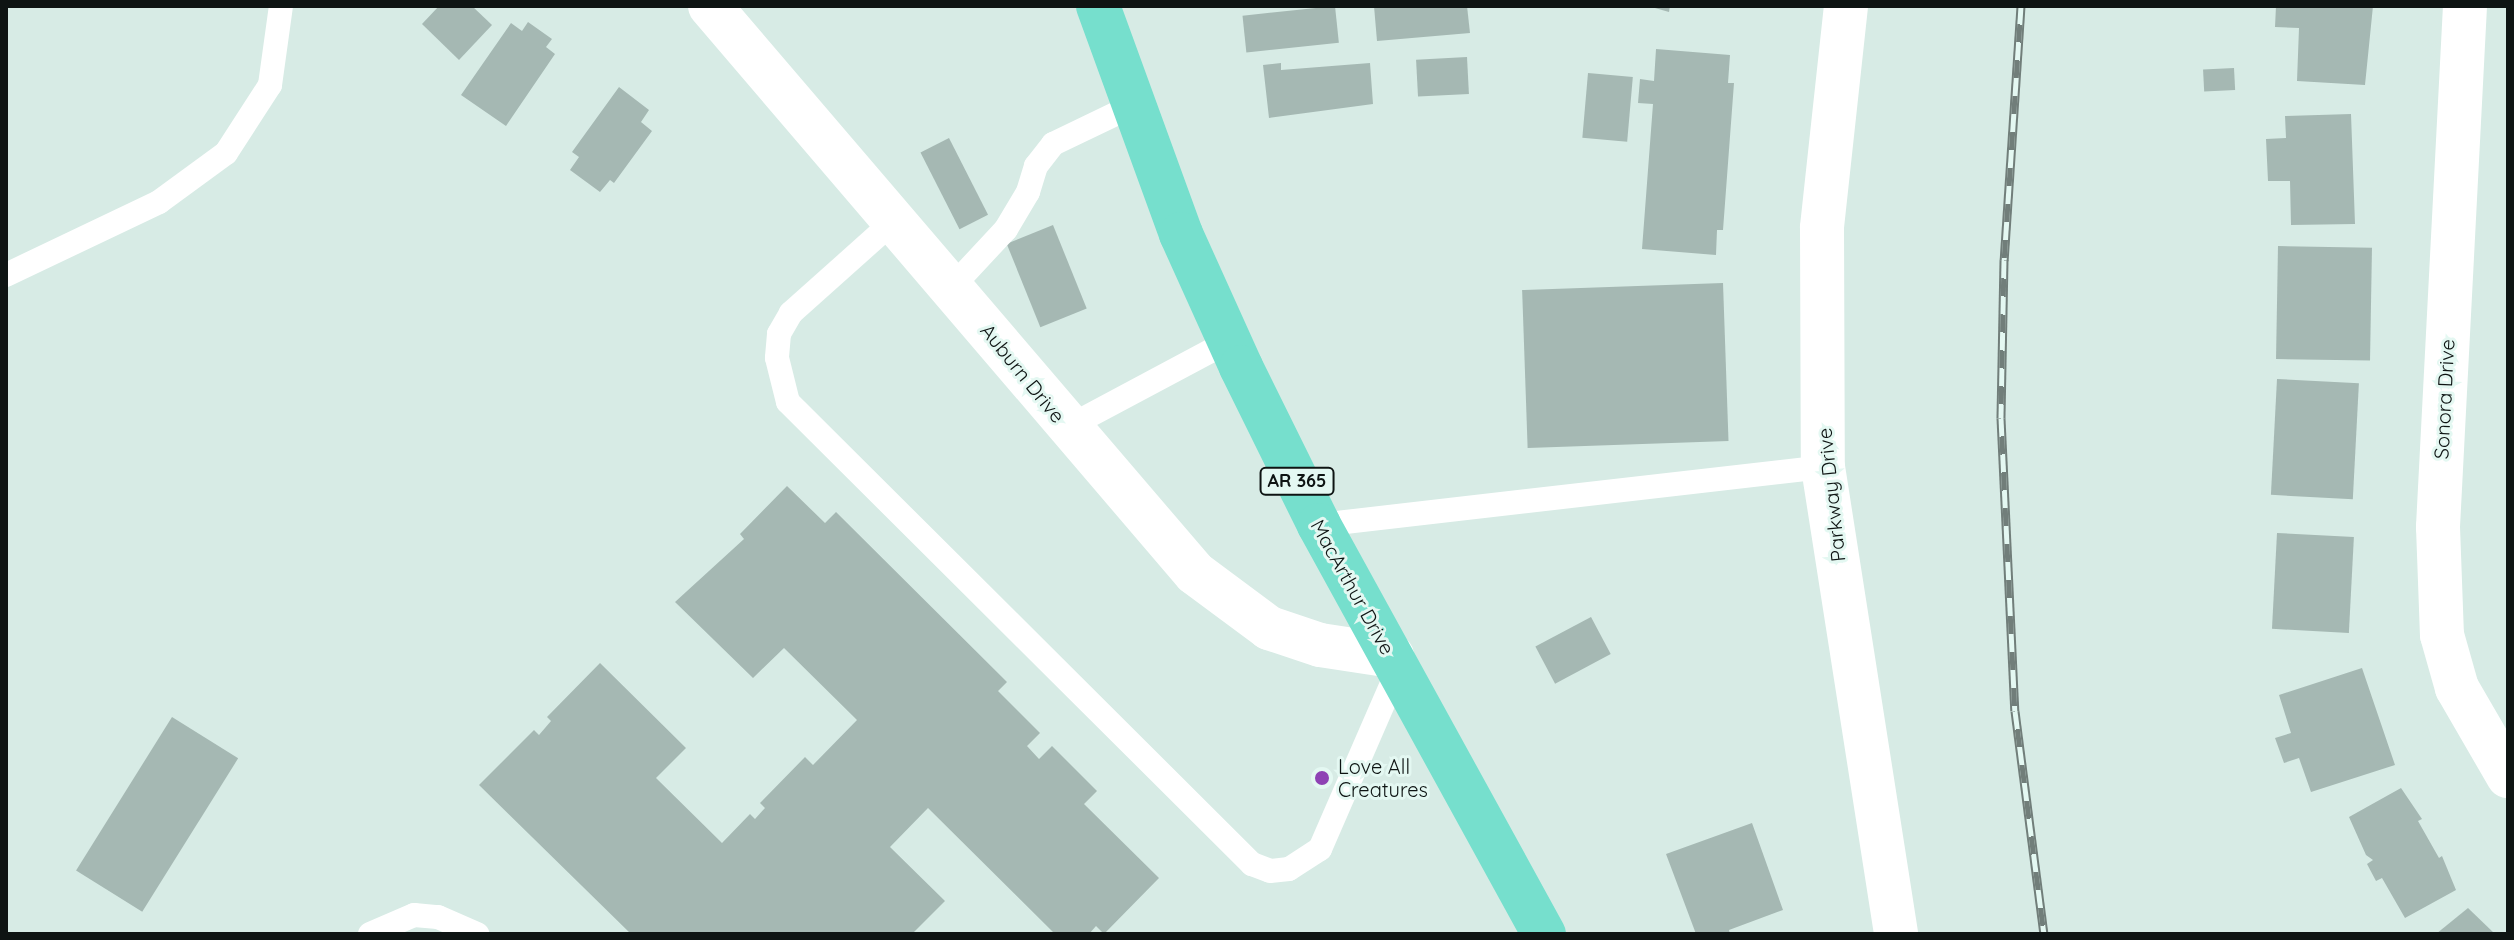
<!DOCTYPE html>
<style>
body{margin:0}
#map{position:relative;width:2514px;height:940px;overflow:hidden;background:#d7ebe5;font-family:Quicksand,sans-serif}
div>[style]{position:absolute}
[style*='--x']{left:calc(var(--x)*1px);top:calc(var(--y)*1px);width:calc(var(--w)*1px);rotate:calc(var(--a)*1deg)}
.building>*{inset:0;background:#a5b8b3;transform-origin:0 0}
.service>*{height:24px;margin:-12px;padding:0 12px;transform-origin:12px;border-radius:12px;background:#fff}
.minor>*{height:44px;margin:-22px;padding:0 22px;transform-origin:22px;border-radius:22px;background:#fff}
.tertiary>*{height:44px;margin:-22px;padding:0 22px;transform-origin:22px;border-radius:22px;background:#fff}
.primary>*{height:44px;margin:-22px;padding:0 22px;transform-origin:22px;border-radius:22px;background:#76dfcd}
.rail>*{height:9px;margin-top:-4.5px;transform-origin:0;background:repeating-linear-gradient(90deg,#e4f8f2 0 18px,#717e7a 0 36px);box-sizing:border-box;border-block:2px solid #717e7a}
.dots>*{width:22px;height:22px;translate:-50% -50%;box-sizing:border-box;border:4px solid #e4f8f2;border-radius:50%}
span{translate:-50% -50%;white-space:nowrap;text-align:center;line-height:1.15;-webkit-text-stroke:6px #e4f8f2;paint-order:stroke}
.shield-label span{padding:2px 6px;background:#e4f8f2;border:2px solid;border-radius:6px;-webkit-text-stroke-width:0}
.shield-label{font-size:18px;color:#0e1413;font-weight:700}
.street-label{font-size:20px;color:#0e1413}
.poi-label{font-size:20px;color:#0e1413}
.left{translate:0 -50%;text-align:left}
.frame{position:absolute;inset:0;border:8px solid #0e1413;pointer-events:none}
</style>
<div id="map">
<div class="building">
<div style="clip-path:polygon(439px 6px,472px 6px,492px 25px,459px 60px,422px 24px)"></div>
<div style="left:1335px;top:6px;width:37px;height:93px;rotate:84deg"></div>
<div style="clip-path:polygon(1374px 6px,1467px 6px,1470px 33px,1377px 41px)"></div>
<div style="clip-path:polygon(1648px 6px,1670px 6px,1669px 12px)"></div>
<div style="clip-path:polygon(2276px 6px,2373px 6px,2365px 85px,2297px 81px,2299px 28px,2275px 27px)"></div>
<div style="clip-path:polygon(528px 22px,552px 39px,546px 47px,555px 54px,506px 126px,461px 95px,511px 23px,522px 31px)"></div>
<div style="clip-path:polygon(1656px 49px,1730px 55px,1728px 83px,1734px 83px,1723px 230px,1717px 230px,1716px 255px,1642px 249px,1653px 104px,1638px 103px,1640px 79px,1654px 81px)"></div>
<div style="left:1467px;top:57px;width:37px;height:51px;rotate:87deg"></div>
<div style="clip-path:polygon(1281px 63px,1281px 70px,1370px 63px,1373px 104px,1269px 118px,1263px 65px)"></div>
<div style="left:2234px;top:68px;width:22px;height:31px;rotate:87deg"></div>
<div style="left:1588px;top:73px;width:45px;height:65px;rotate:5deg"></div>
<div style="clip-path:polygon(619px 87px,649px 110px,641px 122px,652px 131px,614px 183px,610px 180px,600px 192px,570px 170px,579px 157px,572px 152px)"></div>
<div style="clip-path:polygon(2351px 114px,2355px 224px,2291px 225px,2290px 181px,2268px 181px,2266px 139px,2286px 138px,2285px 116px)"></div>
<div style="left:949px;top:138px;width:86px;height:32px;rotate:63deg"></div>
<div style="left:1053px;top:225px;width:90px;height:50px;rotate:68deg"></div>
<div style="left:2278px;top:246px;width:94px;height:113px;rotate:1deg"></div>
<div style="left:1723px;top:283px;width:158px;height:201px;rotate:88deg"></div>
<div style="left:2277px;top:379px;width:82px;height:116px;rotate:3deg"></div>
<div style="clip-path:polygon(787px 486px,825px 523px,836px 512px,1007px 682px,998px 691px,1040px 733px,1027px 746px,1039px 759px,1052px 746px,1097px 791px,1084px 804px,1159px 878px,1104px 934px,1096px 926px,1089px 934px,1055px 934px,928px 808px,890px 847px,945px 901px,912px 934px,631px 934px,479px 785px,534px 730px,539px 735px,551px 721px,547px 717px,600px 663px,686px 748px,656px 778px,722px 843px,750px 814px,755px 819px,765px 808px,760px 803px,805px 757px,813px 765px,857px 720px,784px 648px,753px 678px,675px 602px,744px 539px,740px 534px)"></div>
<div style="left:2277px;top:533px;width:77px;height:96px;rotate:3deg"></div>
<div style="left:1591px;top:617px;width:42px;height:63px;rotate:62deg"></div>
<div style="clip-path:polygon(2362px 668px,2395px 765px,2311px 792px,2299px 758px,2284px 763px,2275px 738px,2291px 733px,2279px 695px)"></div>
<div style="left:172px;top:717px;width:78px;height:181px;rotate:32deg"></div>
<div style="clip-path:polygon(2401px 788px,2422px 819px,2418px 821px,2439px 858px,2442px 856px,2456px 890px,2405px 918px,2382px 878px,2376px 881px,2367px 864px,2373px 860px,2366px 855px,2349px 817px)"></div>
<div style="clip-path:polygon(1752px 823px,1783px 910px,1729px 930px,1730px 934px,1696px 934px,1666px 854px)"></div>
<div style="clip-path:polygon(2468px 908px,2495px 934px,2436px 934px)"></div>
</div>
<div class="service">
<div style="--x:895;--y:220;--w:140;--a:138.2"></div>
<div style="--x:791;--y:313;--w:24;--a:120"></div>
<div style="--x:779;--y:334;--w:24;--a:95"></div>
<div style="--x:777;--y:358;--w:45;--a:76"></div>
<div style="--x:788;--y:402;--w:655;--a:44.88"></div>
<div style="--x:1252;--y:864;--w:19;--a:21"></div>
<div style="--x:1270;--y:871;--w:19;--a:-6"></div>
<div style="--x:1289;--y:869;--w:37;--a:-33"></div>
<div style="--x:1320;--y:849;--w:195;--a:-66.5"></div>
<div style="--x:6;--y:275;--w:170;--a:-25.5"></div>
<div style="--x:159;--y:202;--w:83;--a:-36.2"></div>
<div style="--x:226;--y:153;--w:81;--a:-57.1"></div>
<div style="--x:270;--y:85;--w:80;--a:-82.1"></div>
<div style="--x:952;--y:287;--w:79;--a:-47"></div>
<div style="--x:1006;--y:229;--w:43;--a:-59.3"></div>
<div style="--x:1028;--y:192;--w:27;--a:-73"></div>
<div style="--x:1036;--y:166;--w:28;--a:-52"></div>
<div style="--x:1053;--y:144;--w:88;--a:-25.7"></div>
<div style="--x:1068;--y:427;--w:183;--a:-28.1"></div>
<div style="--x:1319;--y:525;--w:507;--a:-6.56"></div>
<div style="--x:370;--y:934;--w:48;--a:-23.4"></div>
<div style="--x:414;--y:915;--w:24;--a:5"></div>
<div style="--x:438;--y:917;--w:43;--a:23.6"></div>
</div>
<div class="minor">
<div style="--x:710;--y:6;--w:746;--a:49.46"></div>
<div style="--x:1195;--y:573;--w:92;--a:36.6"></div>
<div style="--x:1269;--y:628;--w:54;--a:18.4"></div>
<div style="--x:1320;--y:645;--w:73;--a:8.7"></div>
<div style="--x:2465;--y:6;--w:522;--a:92.97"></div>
<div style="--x:2438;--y:527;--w:108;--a:87.9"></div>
<div style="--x:2442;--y:635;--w:55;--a:74.2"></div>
<div style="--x:2457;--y:688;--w:102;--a:59.9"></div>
</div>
<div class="tertiary">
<div style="--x:1846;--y:6;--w:223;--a:96.2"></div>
<div style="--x:1822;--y:228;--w:239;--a:89.8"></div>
<div style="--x:1823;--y:467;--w:473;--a:81.1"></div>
</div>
<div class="primary">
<div style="--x:1098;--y:6;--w:243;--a:70"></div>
<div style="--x:1181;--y:234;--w:146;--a:65.7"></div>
<div style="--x:1241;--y:367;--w:176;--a:63.7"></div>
<div style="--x:1319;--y:525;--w:467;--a:61.2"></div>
</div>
<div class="rail">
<div style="--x:2021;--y:6;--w:255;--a:93.8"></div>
<div style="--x:2004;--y:260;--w:158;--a:91.1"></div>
<div style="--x:2001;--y:418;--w:293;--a:87.3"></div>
<div style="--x:2015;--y:711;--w:225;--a:82.6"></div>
</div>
<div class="dots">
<div style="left:1322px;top:778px;background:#8e42b4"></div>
</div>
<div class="shield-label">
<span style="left:1297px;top:481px">AR 365</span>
</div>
<div class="street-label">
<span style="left:1023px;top:373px;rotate:51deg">Auburn Drive</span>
<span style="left:2444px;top:399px;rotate:-87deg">Sonora Drive</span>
<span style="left:1831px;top:495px;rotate:-96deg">Parkway Drive</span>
<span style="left:1353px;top:587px;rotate:61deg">MacArthur Drive</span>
</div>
<div class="poi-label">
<span class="left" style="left:1338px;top:778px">Love All<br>Creatures</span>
</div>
<div class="frame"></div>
</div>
